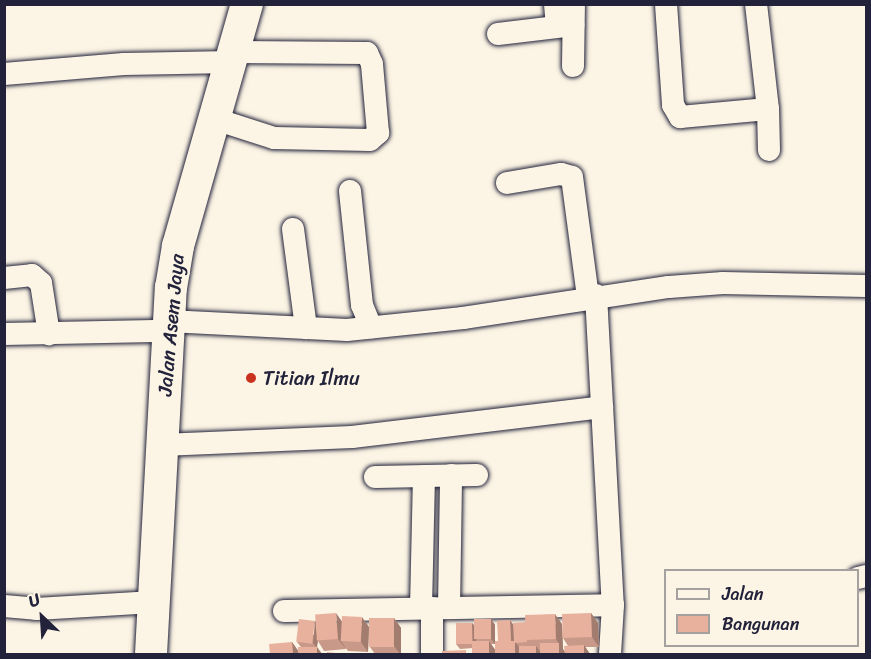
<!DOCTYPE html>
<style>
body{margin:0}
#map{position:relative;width:871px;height:659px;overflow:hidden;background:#fcf5e5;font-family:Sriracha,sans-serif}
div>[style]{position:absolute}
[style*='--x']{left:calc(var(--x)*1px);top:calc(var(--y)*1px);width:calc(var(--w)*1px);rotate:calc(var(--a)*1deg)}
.roads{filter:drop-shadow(0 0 2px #22223b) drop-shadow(0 0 2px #22223b)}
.street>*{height:22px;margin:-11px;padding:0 11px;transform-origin:11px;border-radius:11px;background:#fcf5e5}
.secondary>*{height:32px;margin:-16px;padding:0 16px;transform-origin:16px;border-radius:16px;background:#fcf5e5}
.wall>*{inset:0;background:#c89888}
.shaded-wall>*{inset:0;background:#a27c6f}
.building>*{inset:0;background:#e8b19e;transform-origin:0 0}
.dots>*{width:16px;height:16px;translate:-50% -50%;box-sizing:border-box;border:3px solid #fcf5e5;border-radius:50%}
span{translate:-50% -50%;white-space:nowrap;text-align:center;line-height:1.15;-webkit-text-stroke:4.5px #fcf5e5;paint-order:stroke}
.street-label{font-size:20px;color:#22223b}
.poi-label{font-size:20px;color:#22223b}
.left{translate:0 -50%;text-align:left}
.frame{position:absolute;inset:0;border:6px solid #22223b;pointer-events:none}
.legend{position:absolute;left:664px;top:569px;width:195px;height:78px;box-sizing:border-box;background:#fcf5e5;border:2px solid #a5a1a1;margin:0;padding:8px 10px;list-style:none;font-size:18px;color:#22223b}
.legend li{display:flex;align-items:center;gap:12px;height:30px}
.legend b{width:30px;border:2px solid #a5a1a1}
.north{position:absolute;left:12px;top:587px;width:60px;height:60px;-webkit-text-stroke:4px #fcf5e5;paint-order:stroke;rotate:335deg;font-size:16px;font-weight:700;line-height:24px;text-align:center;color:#22223b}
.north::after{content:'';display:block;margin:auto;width:21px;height:27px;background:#22223b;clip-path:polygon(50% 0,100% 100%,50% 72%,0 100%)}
</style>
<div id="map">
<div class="roads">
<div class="street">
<div style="--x:555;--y:4;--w:22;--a:85"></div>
<div style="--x:666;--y:4;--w:101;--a:86"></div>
<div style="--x:673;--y:105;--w:14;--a:60"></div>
<div style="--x:680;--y:117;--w:88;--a:-5.2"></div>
<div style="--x:768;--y:109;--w:106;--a:-96.5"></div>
<div style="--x:498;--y:34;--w:76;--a:-6.8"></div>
<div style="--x:573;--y:66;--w:62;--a:-89.1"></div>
<div style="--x:4;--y:74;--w:120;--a:-4.8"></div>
<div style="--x:124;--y:64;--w:108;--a:-1.1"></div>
<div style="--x:768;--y:109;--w:41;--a:88.6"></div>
<div style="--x:215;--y:119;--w:62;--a:17.9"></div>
<div style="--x:274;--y:138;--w:96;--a:1.2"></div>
<div style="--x:370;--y:140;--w:11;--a:-41"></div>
<div style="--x:378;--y:133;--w:69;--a:-95"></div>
<div style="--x:372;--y:64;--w:12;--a:-114"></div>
<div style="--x:367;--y:53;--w:132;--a:-179.6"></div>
<div style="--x:507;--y:183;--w:55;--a:-9.5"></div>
<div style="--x:561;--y:174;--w:11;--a:15"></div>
<div style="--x:572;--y:177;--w:121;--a:82.4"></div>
<div style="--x:350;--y:191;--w:115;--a:84"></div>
<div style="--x:362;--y:305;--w:24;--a:68"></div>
<div style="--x:293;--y:229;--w:100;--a:82.5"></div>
<div style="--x:4;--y:278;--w:28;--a:-6"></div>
<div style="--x:32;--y:275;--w:12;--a:42"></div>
<div style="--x:41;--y:283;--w:52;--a:81.1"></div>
<div style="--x:596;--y:295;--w:310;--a:86.9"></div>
<div style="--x:613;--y:605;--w:49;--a:93.5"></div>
<div style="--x:168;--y:321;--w:179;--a:2.9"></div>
<div style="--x:347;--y:330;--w:117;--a:-5.9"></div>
<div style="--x:463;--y:318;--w:208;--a:-8.6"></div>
<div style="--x:669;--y:287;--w:54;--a:-4.2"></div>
<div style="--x:723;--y:283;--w:143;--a:1.2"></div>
<div style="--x:4;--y:334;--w:163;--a:-1.1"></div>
<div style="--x:162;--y:445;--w:190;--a:-2.4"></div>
<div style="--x:352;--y:437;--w:252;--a:-6.8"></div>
<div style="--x:375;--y:477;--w:102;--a:-1.1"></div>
<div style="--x:858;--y:578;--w:8;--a:-14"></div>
<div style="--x:4;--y:606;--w:32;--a:5"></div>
<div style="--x:36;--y:609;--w:118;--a:-3.4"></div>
<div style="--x:421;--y:608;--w:132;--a:-88.7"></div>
<div style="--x:432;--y:608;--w:46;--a:90"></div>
<div style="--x:449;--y:608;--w:133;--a:-89.1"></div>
<div style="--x:284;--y:611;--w:329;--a:-1"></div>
</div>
<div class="secondary">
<div style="--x:151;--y:654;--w:367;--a:-86.9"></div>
<div style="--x:171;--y:288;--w:43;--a:-80.5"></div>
<div style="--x:178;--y:246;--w:252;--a:-74.1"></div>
</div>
</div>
<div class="wall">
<div style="clip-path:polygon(evenodd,591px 613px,598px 623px,599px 647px,585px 647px,590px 654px,473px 654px,473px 648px,460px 649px,456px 644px,472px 623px,475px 626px,491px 619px,495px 625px,495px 642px,498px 642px,510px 620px,513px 625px,562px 624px,563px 649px,564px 651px,568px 646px,563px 638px,591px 613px,491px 644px,495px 644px,495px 650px,491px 644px)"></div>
<div style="clip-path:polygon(394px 618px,401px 628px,401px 654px,375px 654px,370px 647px)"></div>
<div style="clip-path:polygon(342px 622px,369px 627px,368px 652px,348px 651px,345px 647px,346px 649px,324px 651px,318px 641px,317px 647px,322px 654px,270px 654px,292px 642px,298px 651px,301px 647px,297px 642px)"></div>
</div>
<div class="shaded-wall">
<div style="clip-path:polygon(336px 613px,343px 623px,341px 641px,345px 647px,346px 649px,338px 639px)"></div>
<div style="clip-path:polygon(591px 613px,598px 623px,599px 647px,592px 637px)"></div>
<div style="clip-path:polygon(555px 614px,562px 624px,563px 649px,566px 654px,559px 654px,559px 644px,556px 639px)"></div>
<div style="clip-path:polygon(362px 617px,369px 627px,368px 652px,361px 642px)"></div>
<div style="clip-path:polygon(394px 618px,401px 628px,401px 654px,400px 654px,394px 646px)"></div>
<div style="clip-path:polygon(491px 619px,495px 625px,495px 644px,491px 639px)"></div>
<div style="clip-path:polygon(510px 620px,514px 626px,514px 647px,511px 642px)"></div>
<div style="clip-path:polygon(315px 621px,319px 626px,317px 647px,322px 654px,317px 654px,317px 648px,313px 643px)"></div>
<div style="clip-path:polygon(472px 623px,476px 628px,476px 648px,473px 643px)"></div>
<div style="clip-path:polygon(489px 641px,496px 651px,496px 654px,489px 654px)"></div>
<div style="clip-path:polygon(515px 641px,522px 652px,522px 654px,515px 654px)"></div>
<div style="clip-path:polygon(292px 642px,299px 652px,299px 654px,293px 654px)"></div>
<div style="clip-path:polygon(584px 645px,590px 654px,584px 654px)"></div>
<div style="clip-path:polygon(536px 646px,542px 654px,536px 654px)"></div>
</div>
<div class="building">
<div style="left:336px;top:613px;width:26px;height:21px;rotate:86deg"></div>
<div style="left:591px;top:613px;width:24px;height:29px;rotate:88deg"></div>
<div style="left:555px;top:614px;width:25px;height:30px;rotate:88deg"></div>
<div style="left:342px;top:616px;width:20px;height:25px;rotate:3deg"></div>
<div style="left:369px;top:618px;width:25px;height:29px"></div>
<div style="left:299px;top:619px;width:16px;height:23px;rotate:7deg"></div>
<div style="left:491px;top:619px;width:20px;height:17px;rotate:90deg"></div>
<div style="left:510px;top:620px;width:22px;height:13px;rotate:87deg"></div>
<div style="clip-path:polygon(526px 622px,527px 642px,516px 643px,514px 642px,513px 623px)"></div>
<div style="left:456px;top:623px;width:16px;height:21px"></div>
<div style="left:489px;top:641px;width:13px;height:17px;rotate:90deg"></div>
<div style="left:515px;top:641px;width:13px;height:20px;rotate:90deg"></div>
<div style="clip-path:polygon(292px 642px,293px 654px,270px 654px,269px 644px)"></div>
<div style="left:559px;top:643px;width:11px;height:19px;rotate:90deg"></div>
<div style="clip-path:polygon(584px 645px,584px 654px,565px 654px,564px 646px)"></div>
<div style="left:519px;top:646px;width:17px;height:8px"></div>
<div style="left:298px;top:647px;width:19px;height:7px"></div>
<div style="clip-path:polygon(466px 650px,466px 654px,442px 654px,442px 651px)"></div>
<div style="clip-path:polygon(327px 652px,345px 654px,327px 654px)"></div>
</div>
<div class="dots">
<div style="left:251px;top:378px;background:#c8321e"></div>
</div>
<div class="street-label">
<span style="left:171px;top:325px;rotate:-85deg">Jalan Asem Jaya</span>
</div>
<div class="poi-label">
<span class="left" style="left:263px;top:378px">Titian Ilmu</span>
</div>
<div class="frame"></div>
<ul class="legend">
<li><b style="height:8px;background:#fcf5e5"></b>Jalan</li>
<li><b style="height:16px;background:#e8b19e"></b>Bangunan</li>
</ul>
<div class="north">U</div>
</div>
